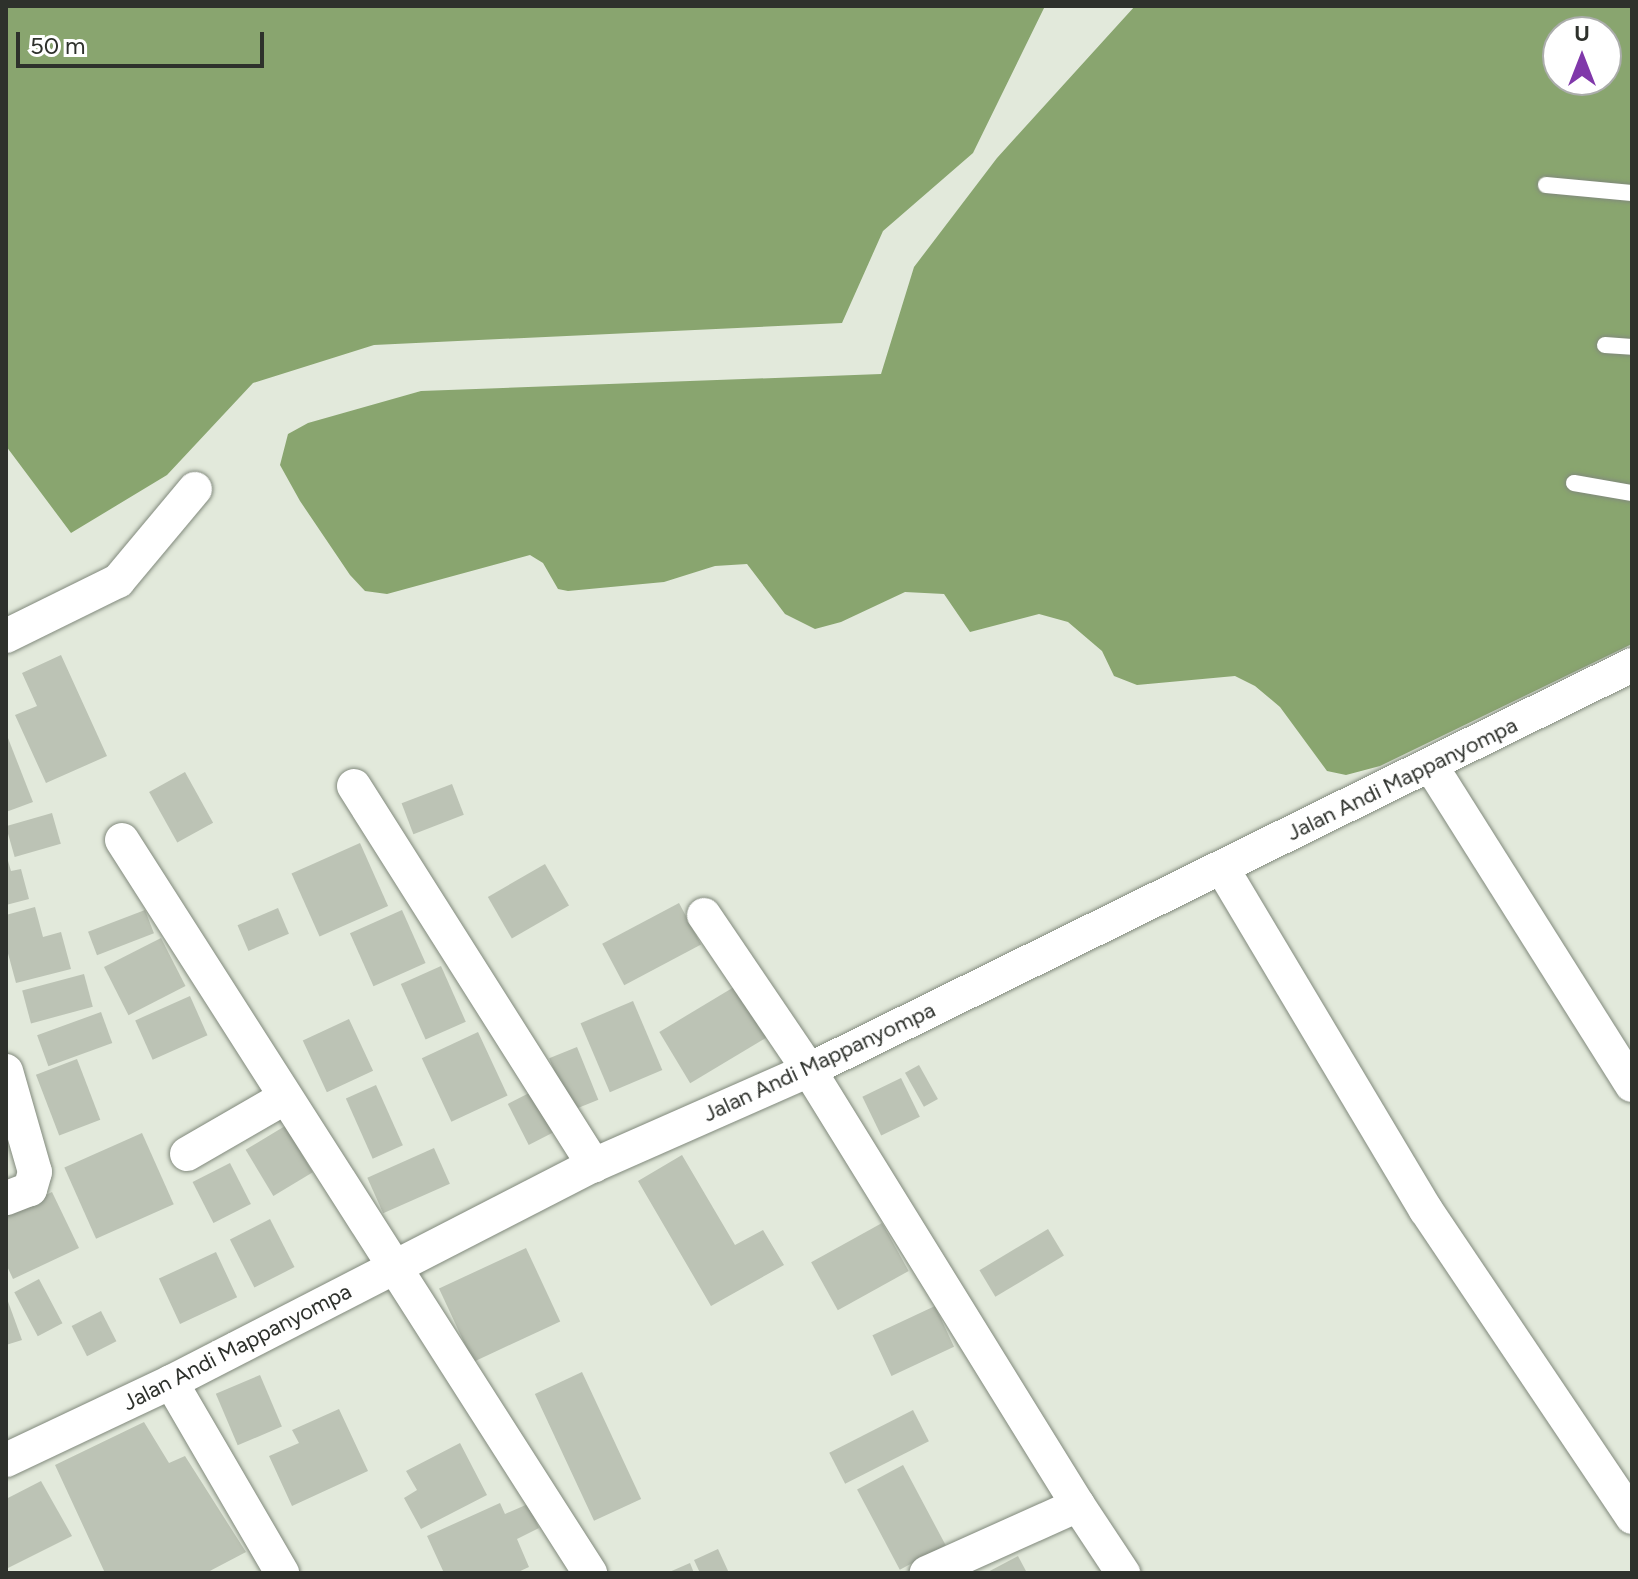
<!DOCTYPE html>
<style>
body{margin:0}
#map{position:relative;width:1638px;height:1579px;overflow:hidden;background:#e2e9db;font-family:Figtree,sans-serif}
div>[style]{position:absolute}
[style*='--x']{left:calc(var(--x)*1px);top:calc(var(--y)*1px);width:calc(var(--w)*1px);rotate:calc(var(--a)*1deg)}
.water>*{inset:0;background:#89a56f}
.building>*{inset:0;background:#bcc3b5;transform-origin:0 0}
.roads{filter:drop-shadow(0 0 2px #81897c) drop-shadow(0 0 2px #81897c)}
.lane>*{height:16px;margin:-8px;padding:0 8px;transform-origin:8px;border-radius:8px;background:#fff}
.street>*{height:34px;margin:-17px;padding:0 17px;transform-origin:17px;border-radius:17px;background:#fff}
span{translate:-50% -50%;white-space:nowrap;text-align:center;line-height:1.15;-webkit-text-stroke:7px #fff;paint-order:stroke}
.street-label{font-size:22px;color:#2e312c}
.frame{position:absolute;inset:0;border:8px solid #2e312c;pointer-events:none}
.north{position:absolute;left:1542px;top:16px;width:80px;height:80px;box-sizing:border-box;background:#fff;border:2px solid #abadab;border-radius:50%;rotate:0deg;font-size:22px;font-weight:700;line-height:32px;text-align:center;color:#2e312c}
.north::after{content:'';display:block;margin:auto;width:28px;height:36px;background:#8038aa;clip-path:polygon(50% 0,100% 100%,50% 72%,0 100%)}
.scale{position:absolute;left:16px;top:32px;width:248px;height:36px;box-sizing:border-box;border:4px solid #2e312c;border-top:0;padding-left:10px;font-size:24px;line-height:28px;white-space:nowrap;color:#2e312c;-webkit-text-stroke:6px #fff;paint-order:stroke}
</style>
<div id="map">
<div class="water">
<div style="clip-path:polygon(6px 6px,1045px 6px,973px 153px,883px 231px,842px 323px,374px 345px,253px 383px,167px 475px,71px 533px,6px 446px)"></div>
<div style="clip-path:polygon(evenodd,1135px 6px,1632px 6px,1632px 644px,1380px 766px,1346px 775px,1327px 771px,1280px 707px,1255px 686px,1235px 676px,1137px 685px,1114px 676px,1102px 651px,1068px 622px,1039px 614px,970px 632px,944px 594px,905px 592px,841px 622px,815px 629px,785px 614px,747px 564px,715px 566px,664px 582px,568px 591px,558px 589px,543px 563px,530px 555px,387px 594px,365px 591px,350px 575px,300px 501px,280px 465px,288px 434px,308px 423px,421px 391px,881px 374px,914px 267px,997px 158px,1135px 6px,1558px 32px,1606px 32px,1606px 80px,1558px 80px,1558px 32px)"></div>
</div>
<div class="building">
<div style="clip-path:polygon(61px 655px,107px 756px,46px 783px,15px 715px,37px 706px,22px 673px)"></div>
<div style="clip-path:polygon(6px 733px,33px 802px,6px 812px)"></div>
<div style="left:185px;top:772px;width:58px;height:41px;rotate:61deg"></div>
<div style="left:452px;top:784px;width:33px;height:54px;rotate:69deg"></div>
<div style="left:52px;top:813px;width:32px;height:48px;rotate:74deg"></div>
<div style="left:360px;top:843px;width:69px;height:75px;rotate:66deg"></div>
<div style="clip-path:polygon(6px 854px,11px 871px,21px 869px,29px 899px,6px 905px)"></div>
<div style="left:545px;top:864px;width:48px;height:66px;rotate:60deg"></div>
<div style="left:679px;top:903px;width:47px;height:87px;rotate:62deg"></div>
<div style="clip-path:polygon(35px 907px,43px 937px,61px 932px,71px 969px,16px 983px,6px 946px,6px 915px)"></div>
<div style="left:278px;top:908px;width:28px;height:44px;rotate:67deg"></div>
<div style="left:145px;top:910px;width:25px;height:61px;rotate:69deg"></div>
<div style="left:402px;top:910px;width:58px;height:57px;rotate:66deg"></div>
<div style="left:161px;top:938px;width:54px;height:64px;rotate:63deg"></div>
<div style="left:441px;top:966px;width:61px;height:44px;rotate:66deg"></div>
<div style="left:84px;top:974px;width:34px;height:64px;rotate:75deg"></div>
<div style="left:739px;top:984px;width:60px;height:93px;rotate:59deg"></div>
<div style="left:190px;top:996px;width:43px;height:60px;rotate:66deg"></div>
<div style="left:633px;top:1001px;width:75px;height:57px;rotate:67deg"></div>
<div style="left:101px;top:1012px;width:33px;height:68px;rotate:70deg"></div>
<div style="left:349px;top:1019px;width:57px;height:51px;rotate:65deg"></div>
<div style="left:478px;top:1032px;width:70px;height:62px;rotate:65deg"></div>
<div style="left:577px;top:1047px;width:57px;height:30px;rotate:68deg"></div>
<div style="left:77px;top:1059px;width:65px;height:44px;rotate:69deg"></div>
<div style="left:919px;top:1065px;width:39px;height:16px;rotate:61deg"></div>
<div style="left:901px;top:1078px;width:43px;height:43px;rotate:64deg"></div>
<div style="left:376px;top:1085px;width:66px;height:33px;rotate:66deg"></div>
<div style="left:539px;top:1088px;width:46px;height:35px;rotate:63deg"></div>
<div style="left:285px;top:1126px;width:54px;height:46px;rotate:59deg"></div>
<div style="left:142px;top:1133px;width:78px;height:85px;rotate:66deg"></div>
<div style="left:434px;top:1148px;width:39px;height:73px;rotate:66deg"></div>
<div style="clip-path:polygon(682px 1155px,735px 1245px,763px 1230px,784px 1265px,711px 1306px,638px 1181px)"></div>
<div style="left:230px;top:1163px;width:46px;height:42px;rotate:63deg"></div>
<div style="clip-path:polygon(52px 1192px,79px 1248px,13px 1279px,6px 1264px,6px 1214px)"></div>
<div style="left:270px;top:1219px;width:54px;height:45px;rotate:63deg"></div>
<div style="left:882px;top:1223px;width:55px;height:81px;rotate:61deg"></div>
<div style="left:1048px;top:1229px;width:31px;height:80px;rotate:59deg"></div>
<div style="left:526px;top:1248px;width:81px;height:96px;rotate:65deg"></div>
<div style="left:216px;top:1252px;width:50px;height:63px;rotate:65deg"></div>
<div style="left:39px;top:1279px;width:50px;height:28px;rotate:62deg"></div>
<div style="clip-path:polygon(6px 1296px,22px 1340px,6px 1345px)"></div>
<div style="left:935px;top:1306px;width:45px;height:69px;rotate:65deg"></div>
<div style="left:101px;top:1311px;width:34px;height:33px;rotate:63deg"></div>
<div style="left:582px;top:1372px;width:140px;height:52px;rotate:65deg"></div>
<div style="left:260px;top:1375px;width:56px;height:48px;rotate:67deg"></div>
<div style="clip-path:polygon(339px 1409px,368px 1471px,292px 1506px,269px 1456px,299px 1443px,292px 1430px)"></div>
<div style="left:913px;top:1410px;width:35px;height:94px;rotate:63deg"></div>
<div style="clip-path:polygon(144px 1422px,169px 1463px,185px 1456px,246px 1552px,206px 1573px,105px 1573px,55px 1465px)"></div>
<div style="clip-path:polygon(460px 1443px,487px 1495px,421px 1529px,404px 1498px,417px 1490px,406px 1471px)"></div>
<div style="left:903px;top:1465px;width:91px;height:52px;rotate:62deg"></div>
<div style="clip-path:polygon(41px 1481px,72px 1536px,6px 1569px,6px 1499px)"></div>
<div style="clip-path:polygon(500px 1503px,505px 1514px,528px 1504px,539px 1528px,517px 1539px,529px 1567px,516px 1573px,444px 1573px,427px 1536px)"></div>
<div style="clip-path:polygon(718px 1549px,729px 1573px,700px 1573px,694px 1560px)"></div>
<div style="clip-path:polygon(1018px 1556px,1027px 1573px,986px 1573px)"></div>
<div style="clip-path:polygon(690px 1563px,694px 1573px,667px 1573px)"></div>
</div>
<div class="roads">
<div class="lane">
<div style="--x:1546;--y:185;--w:86;--a:5.3"></div>
<div style="--x:1605;--y:345;--w:27;--a:4"></div>
<div style="--x:1574;--y:483;--w:59;--a:9.8"></div>
</div>
<div class="street">
<div style="--x:6;--y:636;--w:125;--a:-26.2"></div>
<div style="--x:118;--y:581;--w:120;--a:-50.1"></div>
<div style="--x:1431;--y:766;--w:377;--a:57.8"></div>
<div style="--x:354;--y:786;--w:449;--a:57.7"></div>
<div style="--x:122;--y:840;--w:870;--a:57.44"></div>
<div style="--x:1222;--y:868;--w:398;--a:59.2"></div>
<div style="--x:1426;--y:1210;--w:370;--a:56.1"></div>
<div style="--x:704;--y:915;--w:187;--a:55.9"></div>
<div style="--x:809;--y:1070;--w:511;--a:58.27"></div>
<div style="--x:1078;--y:1505;--w:166;--a:155.8"></div>
<div style="--x:6;--y:1071;--w:105;--a:74"></div>
<div style="--x:35;--y:1172;--w:18;--a:106"></div>
<div style="--x:30;--y:1189;--w:26;--a:159"></div>
<div style="--x:187;--y:1154;--w:112;--a:-30"></div>
<div style="--x:171;--y:1382;--w:221;--a:59.8"></div>
<div style="--x:6;--y:1460;--w:183;--a:-25.3"></div>
<div style="--x:171;--y:1382;--w:475;--a:-27.2"></div>
<div style="--x:594;--y:1165;--w:235;--a:-23.8"></div>
<div style="--x:809;--y:1070;--w:917;--a:-26.2"></div>
<div style="--x:1078;--y:1505;--w:82;--a:56.5"></div>
</div>
</div>
<div class="street-label">
<span style="left:1402px;top:779px;rotate:-26deg">Jalan Andi Mappanyompa</span>
<span style="left:819px;top:1062px;rotate:-25deg">Jalan Andi Mappanyompa</span>
<span style="left:237px;top:1347px;rotate:-27deg">Jalan Andi Mappanyompa</span>
</div>
<div class="frame"></div>
<div class="north">U</div>
<div class="scale">50 m</div>
</div>
